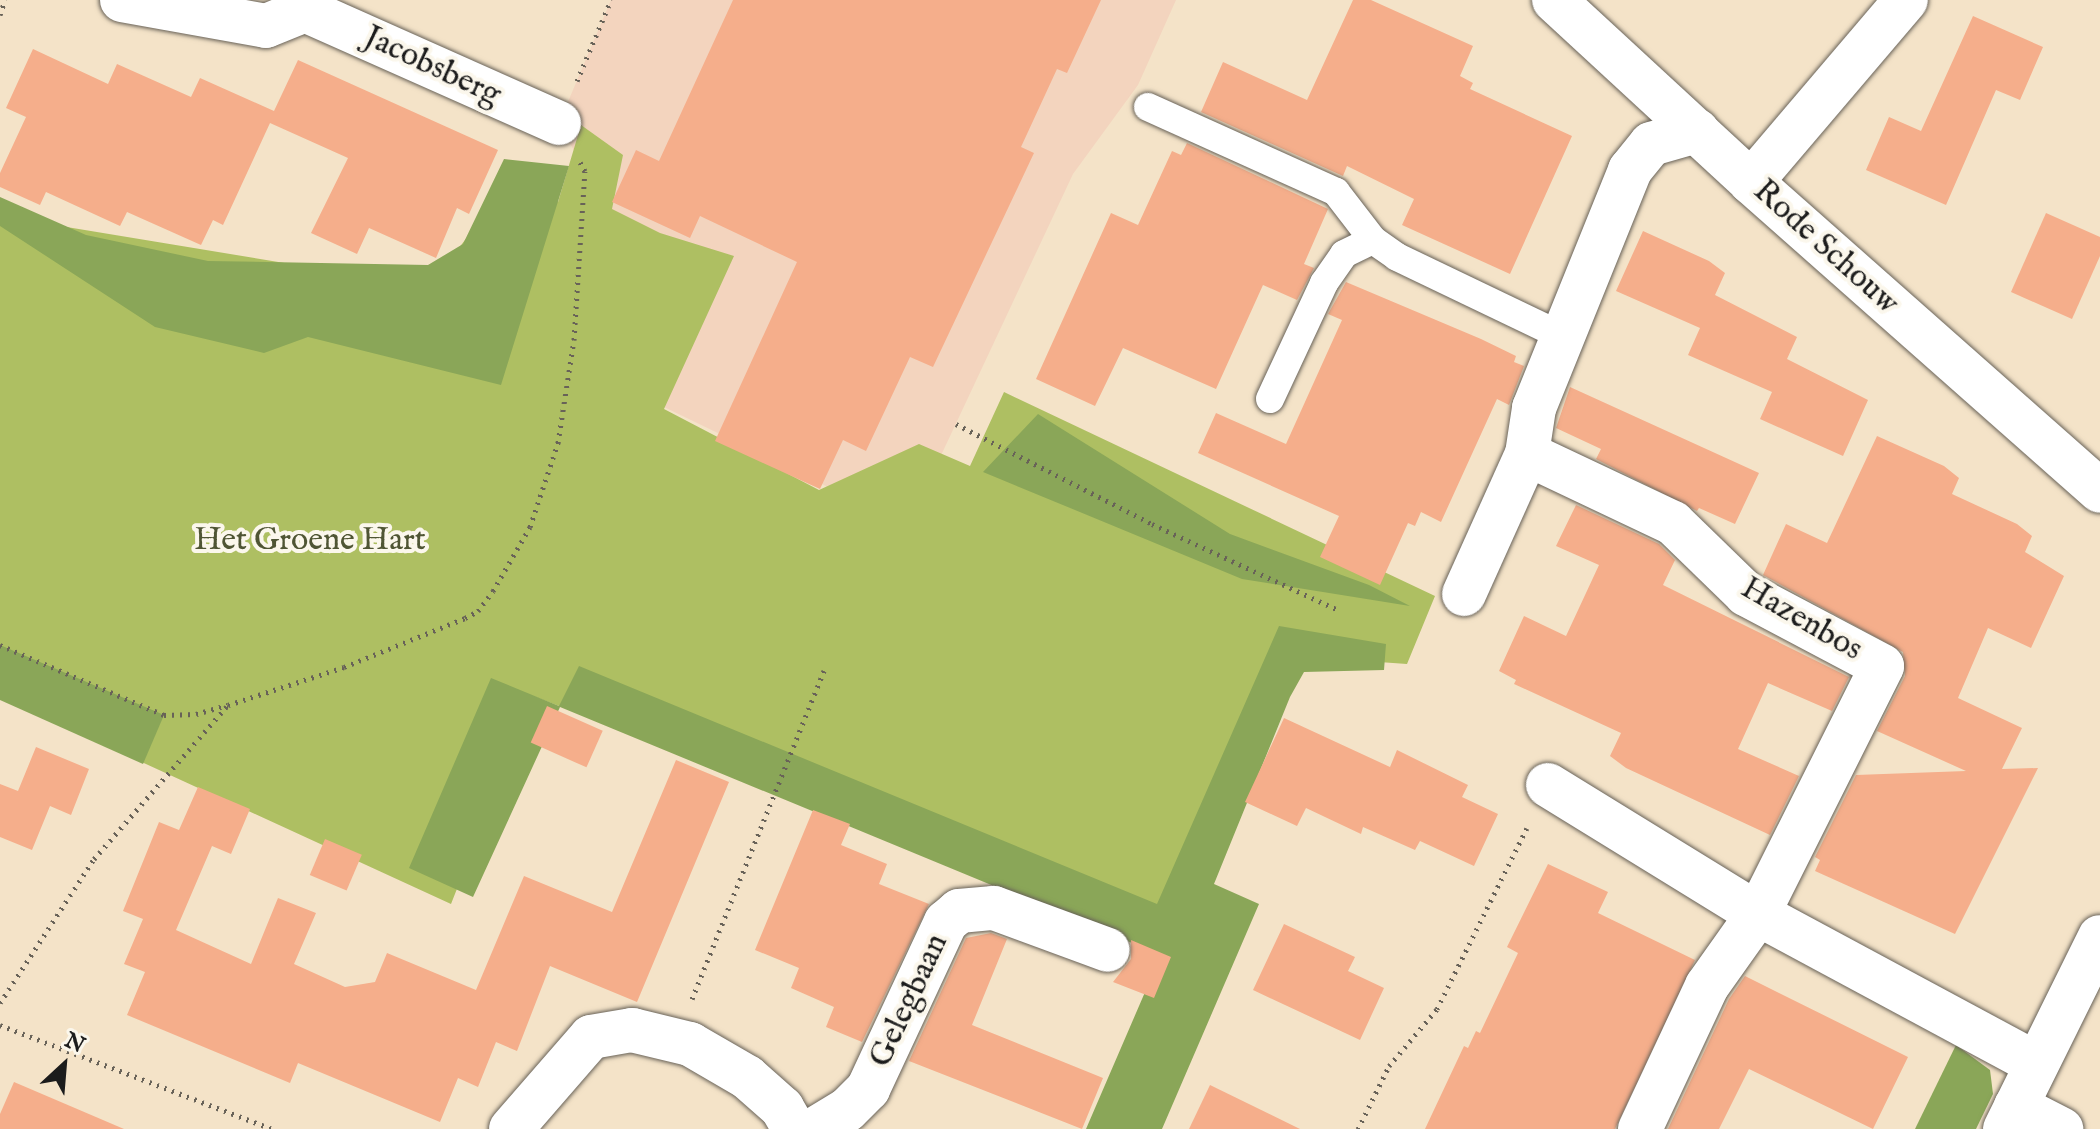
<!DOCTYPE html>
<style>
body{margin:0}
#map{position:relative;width:2100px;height:1129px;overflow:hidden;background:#f4e3c8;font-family:"IM FELL English",serif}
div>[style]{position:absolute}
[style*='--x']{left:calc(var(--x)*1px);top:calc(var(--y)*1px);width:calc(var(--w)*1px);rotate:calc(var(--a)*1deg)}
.built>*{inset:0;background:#f3d4be}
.green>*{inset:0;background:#aebf62}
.forest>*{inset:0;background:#8aa658}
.building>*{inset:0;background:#f5ae8b;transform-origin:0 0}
.path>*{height:5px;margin-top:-2.5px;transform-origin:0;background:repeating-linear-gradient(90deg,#686258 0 2px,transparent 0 8px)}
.roads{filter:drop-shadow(0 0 2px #686258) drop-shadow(0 0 2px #686258)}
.service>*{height:28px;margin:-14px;padding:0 14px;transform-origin:14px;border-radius:14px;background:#fff}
.minor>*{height:44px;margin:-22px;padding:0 22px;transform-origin:22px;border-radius:22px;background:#fff}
span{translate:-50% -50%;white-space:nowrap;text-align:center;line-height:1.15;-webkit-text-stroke:8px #fbf7ec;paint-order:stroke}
.street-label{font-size:32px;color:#1c1c1c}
.park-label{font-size:32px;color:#4f5534}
.north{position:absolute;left:24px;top:1025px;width:80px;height:80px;-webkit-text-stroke:6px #fbf7ec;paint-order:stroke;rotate:26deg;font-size:22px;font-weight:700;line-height:32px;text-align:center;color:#1c1c1c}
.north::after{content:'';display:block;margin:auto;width:28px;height:36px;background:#1c1c1c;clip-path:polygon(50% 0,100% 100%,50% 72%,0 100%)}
</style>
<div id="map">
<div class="built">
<div style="clip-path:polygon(611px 0,1176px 0,1138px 85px,1073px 174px,906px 530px,813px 479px,608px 380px,585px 171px,559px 123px)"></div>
</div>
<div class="green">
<div style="clip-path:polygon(581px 125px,623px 155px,612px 209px,660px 233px,734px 256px,664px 409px,819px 490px,919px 444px,970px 466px,1004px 392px,1435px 596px,1407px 664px,1295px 656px,1167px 939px,533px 696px,451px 904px,0 697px,0 216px,430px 287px,514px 174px,558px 202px)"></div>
</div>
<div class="forest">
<div style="clip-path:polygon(504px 159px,569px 166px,501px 385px,308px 337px,264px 353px,155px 327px,0 226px,0 197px,86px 235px,208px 261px,428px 265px,463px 244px)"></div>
<div style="clip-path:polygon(1038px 414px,1230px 534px,1369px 585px,1410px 606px,1242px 579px,983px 472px)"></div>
<div style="clip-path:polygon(1279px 626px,1386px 644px,1384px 670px,1304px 672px,1290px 697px,1214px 884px,1259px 904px,1162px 1129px,1086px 1129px,1161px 955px,560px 707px,473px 897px,409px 868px,491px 678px,559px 706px,579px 666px,1157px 904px)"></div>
<div style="clip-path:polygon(0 645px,164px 715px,143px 764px,0 700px)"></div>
<div style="clip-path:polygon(1956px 1045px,1990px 1070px,1993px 1094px,1976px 1129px,1915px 1129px)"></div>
</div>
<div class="building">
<div style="clip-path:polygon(733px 0,1101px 0,1067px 73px,1057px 69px,1021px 147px,1034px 153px,933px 367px,910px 357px,866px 451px,843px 440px,820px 489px,715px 441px,797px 262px,700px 216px,690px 238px,612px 202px,636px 150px,659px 161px)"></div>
<div style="clip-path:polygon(1353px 0,1371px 0,1473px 46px,1460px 76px,1473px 83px,1470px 89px,1572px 136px,1510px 274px,1402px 225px,1414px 199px,1347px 166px,1343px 176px,1201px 112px,1223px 62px,1307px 100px)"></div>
<div style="clip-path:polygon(1973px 16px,2043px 47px,2020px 100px,1996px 90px,1946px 205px,1866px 170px,1889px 117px,1921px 131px)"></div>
<div style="clip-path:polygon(33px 49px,108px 84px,117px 64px,191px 97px,200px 78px,274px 111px,298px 60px,498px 150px,469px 214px,457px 208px,436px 258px,369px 228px,357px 254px,311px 233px,348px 158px,270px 123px,223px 225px,213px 220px,201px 245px,127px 212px,120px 226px,46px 192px,40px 205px,0 187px,0 173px,26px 117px,6px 108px)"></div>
<div style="clip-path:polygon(1187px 143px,1328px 209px,1304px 264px,1314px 268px,1297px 300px,1263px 285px,1216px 389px,1123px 348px,1095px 406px,1036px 379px,1111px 213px,1138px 225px,1172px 151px,1181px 155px)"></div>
<div style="clip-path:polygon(2046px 213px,2100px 237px,2100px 256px,2072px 319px,2011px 292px)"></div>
<div style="clip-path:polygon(1643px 231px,1709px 261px,1725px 273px,1715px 295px,1797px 337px,1787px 359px,1868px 400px,1843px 456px,1760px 419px,1772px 392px,1688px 355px,1700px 328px,1616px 291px)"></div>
<div style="clip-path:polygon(1346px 282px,1481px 339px,1516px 356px,1514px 362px,1524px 366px,1509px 405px,1497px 399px,1441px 522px,1421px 512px,1415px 526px,1408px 523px,1380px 585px,1320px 557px,1339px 516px,1198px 453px,1216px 413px,1286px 444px,1342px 320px,1328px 314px)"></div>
<div style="clip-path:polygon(1570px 387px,1759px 473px,1735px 524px,1699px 508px,1697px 511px,1596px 459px,1601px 449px,1556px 428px)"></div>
<div style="clip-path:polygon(1877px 436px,1944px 466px,1959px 478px,1952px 494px,2017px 524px,2032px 536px,2025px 552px,2064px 576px,2031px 648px,1988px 628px,1958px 698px,2022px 728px,2002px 769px,2038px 768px,1955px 934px,1815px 871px,1820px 860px,1815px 857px,1856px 775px,1966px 771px,1877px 731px,1905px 676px,1903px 652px,1763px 575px,1786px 524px,1827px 543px)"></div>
<div style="clip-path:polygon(1576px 505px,1659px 544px,1675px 560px,1663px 585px,1849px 677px,1832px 711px,1768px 683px,1738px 749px,1799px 776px,1770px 835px,1626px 768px,1610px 756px,1621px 733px,1514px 684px,1516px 680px,1499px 671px,1524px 616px,1566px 636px,1599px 565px,1556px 546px)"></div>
<div style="left:547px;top:706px;width:61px;height:40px;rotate:24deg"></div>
<div style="clip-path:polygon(1284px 718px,1390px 767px,1397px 750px,1468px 785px,1462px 797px,1498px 814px,1474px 866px,1420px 841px,1415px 850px,1363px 827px,1361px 834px,1306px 808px,1297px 826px,1245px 802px)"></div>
<div style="clip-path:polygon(36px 747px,89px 769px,71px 815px,50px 806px,32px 850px,0 837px,0 784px,18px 791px)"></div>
<div style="clip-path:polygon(676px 760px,729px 782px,637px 1002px,550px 966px,517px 1051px,496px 1042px,478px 1087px,458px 1078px,440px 1122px,298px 1063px,290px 1083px,127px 1015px,145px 972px,124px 964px,143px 919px,123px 911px,159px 822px,179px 830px,198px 787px,250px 809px,231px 854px,212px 846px,176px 930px,251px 964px,278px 898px,316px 913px,294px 964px,345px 987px,375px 982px,387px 953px,476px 990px,524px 876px,612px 912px)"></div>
<div style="clip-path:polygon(813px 810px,850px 824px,841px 845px,887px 864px,879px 884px,929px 904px,862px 1042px,826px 1027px,834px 1007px,791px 988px,799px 968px,755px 950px)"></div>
<div style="left:325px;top:839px;width:40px;height:39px;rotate:23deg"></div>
<div style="clip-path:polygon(1548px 864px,1608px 892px,1598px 913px,1695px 960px,1615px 1129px,1425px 1129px,1464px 1046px,1468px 1048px,1476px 1031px,1480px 1033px,1518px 953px,1507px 947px)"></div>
<div style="clip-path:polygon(1284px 924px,1355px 957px,1348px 971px,1384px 988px,1360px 1040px,1253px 990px)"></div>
<div style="clip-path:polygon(991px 933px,1007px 939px,972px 1025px,1103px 1078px,1082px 1129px,909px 1061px,966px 938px)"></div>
<div style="clip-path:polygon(1131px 940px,1171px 957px,1154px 998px,1113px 982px,1131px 959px)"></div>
<div style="clip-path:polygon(1745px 976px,1908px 1057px,1873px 1129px,1749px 1069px,1719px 1129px,1668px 1129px,1729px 999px)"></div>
<div style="clip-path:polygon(14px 1082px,124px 1129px,0 1129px,0 1114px)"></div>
<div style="clip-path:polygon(1210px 1085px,1300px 1129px,1189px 1129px)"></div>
</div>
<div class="path">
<div style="--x:0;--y:15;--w:16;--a:-72"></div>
<div style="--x:577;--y:81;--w:88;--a:-67.2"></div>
<div style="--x:956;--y:424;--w:220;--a:27"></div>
<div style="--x:1152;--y:524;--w:207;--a:24.8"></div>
<div style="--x:0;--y:645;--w:178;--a:23.1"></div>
<div style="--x:164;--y:715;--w:32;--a:-2"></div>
<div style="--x:196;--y:714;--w:33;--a:-16"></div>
<div style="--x:692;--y:999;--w:354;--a:-68.1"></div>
<div style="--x:0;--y:1003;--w:172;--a:-56.9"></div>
<div style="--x:94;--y:859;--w:204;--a:-49"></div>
<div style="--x:228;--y:705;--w:122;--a:-18.1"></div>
<div style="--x:344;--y:667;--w:131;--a:-22"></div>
<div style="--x:465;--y:618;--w:15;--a:-28"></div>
<div style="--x:478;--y:611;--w:25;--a:-53"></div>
<div style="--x:493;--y:591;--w:74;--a:-60"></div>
<div style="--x:530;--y:527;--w:89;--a:-71.6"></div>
<div style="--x:558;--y:443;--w:104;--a:-81.2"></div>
<div style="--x:574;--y:340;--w:169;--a:-86.3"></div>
<div style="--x:585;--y:171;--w:10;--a:-119"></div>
<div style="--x:0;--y:1025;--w:291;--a:20.9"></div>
<div style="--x:1358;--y:1129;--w:70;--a:-63.8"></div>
<div style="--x:1389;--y:1066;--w:75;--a:-49.9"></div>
<div style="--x:1437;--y:1009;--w:202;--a:-63.6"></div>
</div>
<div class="roads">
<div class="service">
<div style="--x:1148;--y:107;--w:206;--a:24.3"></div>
<div style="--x:1336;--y:192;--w:61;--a:52.4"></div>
<div style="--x:1373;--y:240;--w:29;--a:35"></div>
<div style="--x:1397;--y:257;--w:183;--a:25.6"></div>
<div style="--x:1270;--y:399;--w:128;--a:-65"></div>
<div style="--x:1324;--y:283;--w:35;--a:-55"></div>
<div style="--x:1344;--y:254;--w:32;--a:-26"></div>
</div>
<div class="minor">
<div style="--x:122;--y:0;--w:146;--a:10.2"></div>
<div style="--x:266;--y:26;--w:42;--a:-22.3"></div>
<div style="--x:305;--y:10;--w:11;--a:-63"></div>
<div style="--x:1554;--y:0;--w:268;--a:42.7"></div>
<div style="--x:1751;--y:182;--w:466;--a:41.5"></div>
<div style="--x:305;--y:10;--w:278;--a:24"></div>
<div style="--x:1751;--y:182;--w:239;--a:-49.6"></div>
<div style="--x:1464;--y:594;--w:154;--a:-65.8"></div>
<div style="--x:1548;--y:785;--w:246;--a:31.6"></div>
<div style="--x:1758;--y:914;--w:316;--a:28.3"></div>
<div style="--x:2016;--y:1106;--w:51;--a:27.1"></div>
<div style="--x:511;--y:1129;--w:122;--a:-49"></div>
<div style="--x:591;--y:1037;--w:42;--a:-9.7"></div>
<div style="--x:632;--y:1030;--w:60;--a:13.6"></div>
<div style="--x:690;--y:1044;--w:66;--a:30.1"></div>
<div style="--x:747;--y:1077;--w:47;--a:41.5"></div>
<div style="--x:782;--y:1108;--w:24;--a:60"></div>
<div style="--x:815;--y:1129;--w:37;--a:-31"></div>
<div style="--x:847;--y:1110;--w:30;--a:-45"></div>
<div style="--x:868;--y:1089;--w:184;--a:-65"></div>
<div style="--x:946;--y:922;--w:17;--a:-40"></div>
<div style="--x:959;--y:911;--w:35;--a:-5"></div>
<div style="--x:994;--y:908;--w:121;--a:20.2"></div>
<div style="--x:1640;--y:1129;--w:158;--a:-64.9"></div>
<div style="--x:1707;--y:986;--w:88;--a:-54.7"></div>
<div style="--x:1758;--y:914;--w:277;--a:-63.4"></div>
<div style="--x:1882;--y:666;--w:154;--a:-152.1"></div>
<div style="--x:1746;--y:594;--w:102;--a:-135.8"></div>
<div style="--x:1673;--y:523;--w:161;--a:-154.7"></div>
<div style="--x:1527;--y:454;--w:47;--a:-81.3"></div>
<div style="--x:1534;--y:408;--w:257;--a:-68"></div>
<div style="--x:1630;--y:170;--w:33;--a:-51"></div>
<div style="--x:1651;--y:144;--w:48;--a:-15.8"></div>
<div style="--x:2005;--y:1129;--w:214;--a:-63.7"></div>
</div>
</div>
<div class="street-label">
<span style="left:432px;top:67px;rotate:25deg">Jacobsberg</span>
<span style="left:1825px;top:248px;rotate:42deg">Rode Schouw</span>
<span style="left:1801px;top:620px;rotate:30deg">Hazenbos</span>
<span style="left:910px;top:1001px;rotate:-65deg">Gelegbaan</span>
</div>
<div class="park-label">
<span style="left:310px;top:541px">Het Groene Hart</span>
</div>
<div class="north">N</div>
</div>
